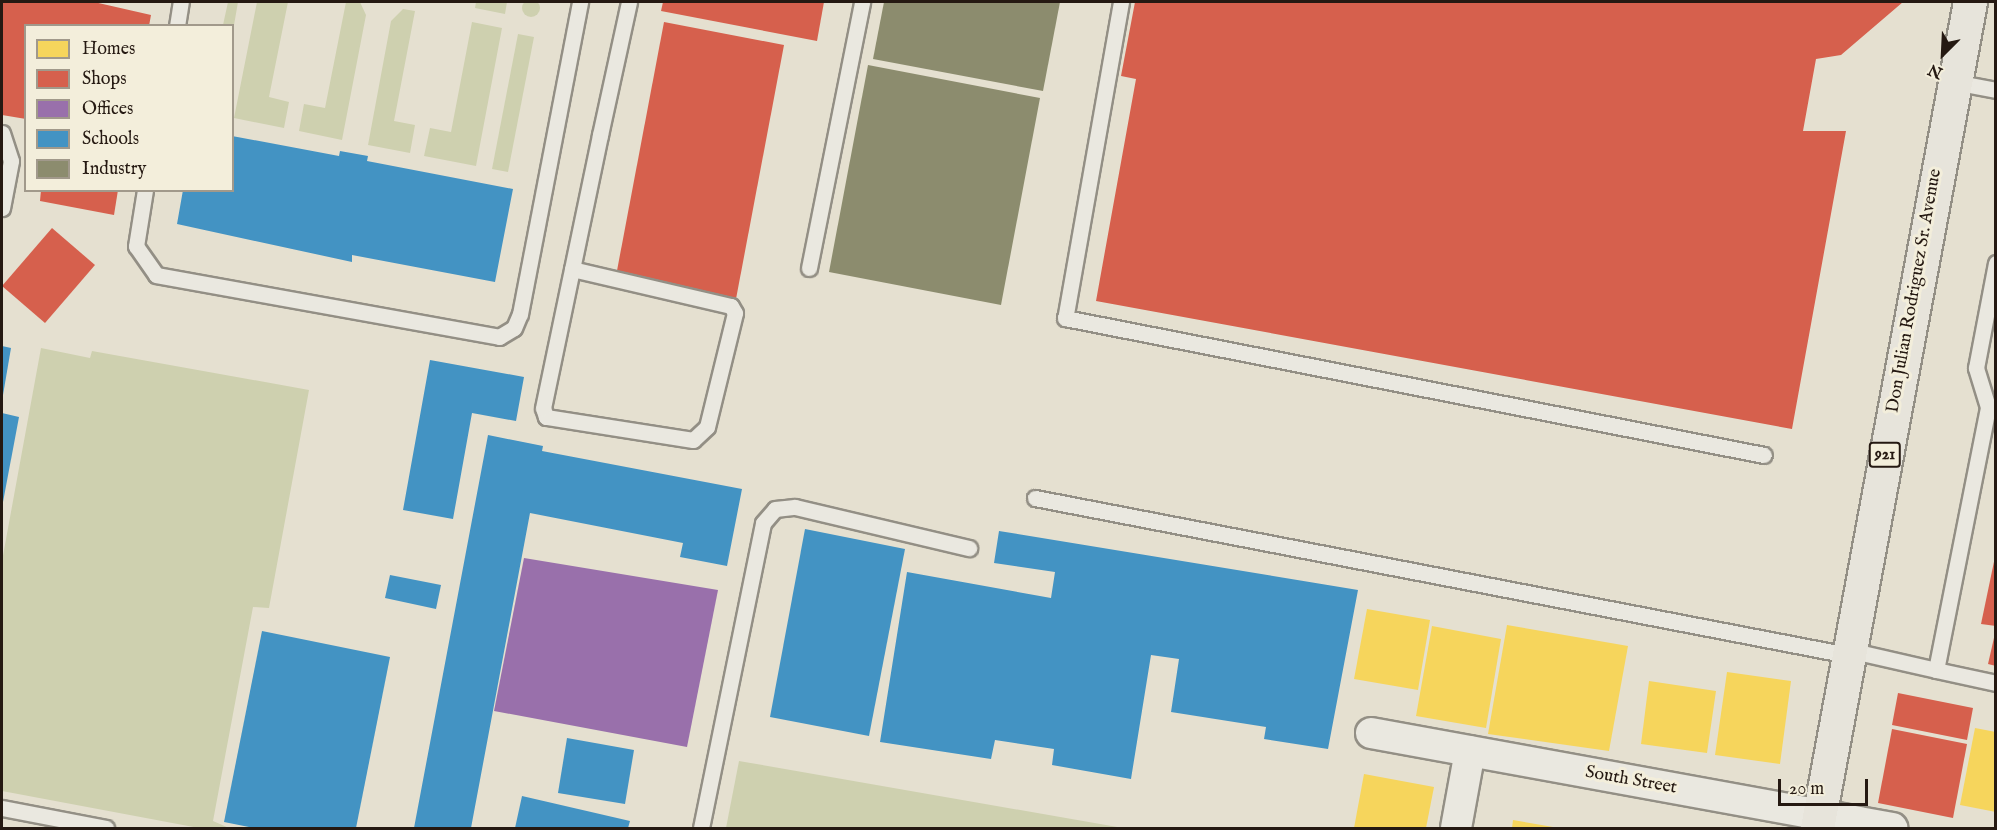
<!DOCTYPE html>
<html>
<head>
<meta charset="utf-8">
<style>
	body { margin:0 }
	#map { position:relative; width:1997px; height:830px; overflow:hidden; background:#e5e0d0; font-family:"IM FELL English",serif }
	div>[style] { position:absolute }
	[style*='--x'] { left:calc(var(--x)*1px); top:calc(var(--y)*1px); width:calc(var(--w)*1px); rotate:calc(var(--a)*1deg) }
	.green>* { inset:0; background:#ced0af }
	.round { border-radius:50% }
	.homes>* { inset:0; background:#f6d55c }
	.shops>* { inset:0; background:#d6604d }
	.offices>* { inset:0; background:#9970ab }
	.schools>* { inset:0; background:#4393c3 }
	.industry>* { inset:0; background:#8c8c6e }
	.roads { filter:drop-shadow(2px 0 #938f85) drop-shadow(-2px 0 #938f85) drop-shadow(0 2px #938f85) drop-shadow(0 -2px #938f85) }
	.service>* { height:15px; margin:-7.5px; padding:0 7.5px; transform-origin:7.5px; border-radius:7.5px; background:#eae8e0 }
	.minor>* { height:30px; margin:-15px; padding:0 15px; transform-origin:15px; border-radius:15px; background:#eae8e0 }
	.primary>* { height:33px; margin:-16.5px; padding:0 16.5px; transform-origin:16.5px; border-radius:16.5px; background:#e7e4db }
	span { translate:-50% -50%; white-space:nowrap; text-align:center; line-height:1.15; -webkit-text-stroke:6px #f3eedb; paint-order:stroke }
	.shield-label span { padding:2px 4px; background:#f3eedb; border:2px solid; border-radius:4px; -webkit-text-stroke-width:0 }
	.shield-label { font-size:16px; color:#251912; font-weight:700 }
	.street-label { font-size:18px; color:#251912 }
	.frame { position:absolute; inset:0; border:3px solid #251912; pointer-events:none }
	.legend { position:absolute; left:24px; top:24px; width:210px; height:168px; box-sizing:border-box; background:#f3eedb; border:2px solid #a1998b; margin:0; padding:8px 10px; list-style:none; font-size:18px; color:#251912 }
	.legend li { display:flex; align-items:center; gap:12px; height:30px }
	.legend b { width:30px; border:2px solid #a1998b }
	.north { position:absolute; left:1913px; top:24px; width:60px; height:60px; -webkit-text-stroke:4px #f3eedb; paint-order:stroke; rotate:204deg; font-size:16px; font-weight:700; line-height:24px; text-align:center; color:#251912 }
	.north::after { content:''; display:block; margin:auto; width:21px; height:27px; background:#251912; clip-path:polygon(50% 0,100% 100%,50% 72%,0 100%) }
	.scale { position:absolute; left:1778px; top:779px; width:90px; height:27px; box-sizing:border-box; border:3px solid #251912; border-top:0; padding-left:8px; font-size:18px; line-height:21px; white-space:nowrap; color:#251912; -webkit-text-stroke:4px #f3eedb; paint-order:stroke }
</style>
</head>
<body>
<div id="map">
	<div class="green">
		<div class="round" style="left:522px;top:-1px;width:18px;height:18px"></div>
		<div style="clip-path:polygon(228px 2px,238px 2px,233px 31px,232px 26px,223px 25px)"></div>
		<div style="clip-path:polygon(257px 2px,288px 2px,269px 97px,289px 102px,284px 128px,234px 118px)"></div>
		<div style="clip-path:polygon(346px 2px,360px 2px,366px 15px,342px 140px,299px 131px,304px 104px,325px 108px)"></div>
		<div style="clip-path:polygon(476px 2px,507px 2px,505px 14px,475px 8px)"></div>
		<div style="clip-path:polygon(403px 9px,415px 11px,394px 121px,415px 125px,410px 153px,368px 145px,391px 21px)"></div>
		<div style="clip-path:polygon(472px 22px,502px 28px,476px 166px,424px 156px,430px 128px,451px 132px)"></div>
		<div style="clip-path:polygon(518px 34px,534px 37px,508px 172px,492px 169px)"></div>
		<div style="clip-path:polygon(41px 348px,90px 358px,92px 351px,309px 390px,269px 608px,253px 607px,213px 821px,229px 828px,199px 828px,2px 791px,2px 561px)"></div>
		<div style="clip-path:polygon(739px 761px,1123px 828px,726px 828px)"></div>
	</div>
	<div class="homes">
		<div style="clip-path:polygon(1367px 609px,1430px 620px,1418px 690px,1354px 679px)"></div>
		<div style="clip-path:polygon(1507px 625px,1628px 646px,1609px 751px,1488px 734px)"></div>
		<div style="clip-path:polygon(1432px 626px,1501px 639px,1486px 728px,1416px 716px)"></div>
		<div style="clip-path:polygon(1727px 672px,1791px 681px,1780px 764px,1715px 755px)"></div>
		<div style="clip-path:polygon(1649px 681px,1716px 691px,1707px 753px,1641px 744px)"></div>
		<div style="clip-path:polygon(1975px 728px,1996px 732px,1996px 812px,1960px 805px)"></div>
		<div style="clip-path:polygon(1364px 774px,1434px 787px,1426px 828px,1354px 828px)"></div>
		<div style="clip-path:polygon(1513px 820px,1553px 827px,1553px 828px,1512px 828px)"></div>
	</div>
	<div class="shops">
		<div style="clip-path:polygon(2px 2px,94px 2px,151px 15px,149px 26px,26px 26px,26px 119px,2px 115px)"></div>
		<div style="clip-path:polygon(663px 2px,824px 2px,817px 41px,661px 11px)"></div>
		<div style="clip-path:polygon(1135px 2px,1903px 2px,1841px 55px,1816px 59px,1803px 131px,1846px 131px,1792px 429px,1096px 301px,1136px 79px,1121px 76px)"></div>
		<div style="clip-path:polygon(664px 22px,784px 45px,736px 299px,616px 276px)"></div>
		<div style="clip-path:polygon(41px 190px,118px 190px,114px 215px,40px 201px)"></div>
		<div style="clip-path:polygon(52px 228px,95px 265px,45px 323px,2px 286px)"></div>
		<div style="clip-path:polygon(1996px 552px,1996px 626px,1981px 624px)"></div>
		<div style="clip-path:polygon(1996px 629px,1996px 666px,1988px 664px)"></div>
		<div style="clip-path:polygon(1898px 693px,1973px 708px,1967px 740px,1892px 725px)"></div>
		<div style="clip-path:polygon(1892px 729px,1967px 744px,1953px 818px,1878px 803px)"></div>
	</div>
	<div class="offices">
		<div style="clip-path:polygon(524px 558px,718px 590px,687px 747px,494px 711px)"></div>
	</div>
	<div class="schools">
		<div style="clip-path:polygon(232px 136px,339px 156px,340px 151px,368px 156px,367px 161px,513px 189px,495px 282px,352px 255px,352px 262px,177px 224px,183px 190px,232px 190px)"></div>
		<div style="clip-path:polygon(2px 346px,11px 348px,3px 395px,2px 395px)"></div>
		<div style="clip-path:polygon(430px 360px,524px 377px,516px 421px,472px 413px,453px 519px,403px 510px)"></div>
		<div style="clip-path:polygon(2px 413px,19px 417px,3px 502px,2px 502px)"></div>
		<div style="clip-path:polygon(488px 435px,543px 446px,542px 451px,742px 489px,727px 566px,680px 557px,683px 543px,530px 513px,471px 828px,414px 828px)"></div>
		<div style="clip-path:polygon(805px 529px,905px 549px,869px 736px,770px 717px)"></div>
		<div style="clip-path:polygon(999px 531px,1358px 590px,1328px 749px,1264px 739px,1266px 727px,1171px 712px,1179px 659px,1151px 655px,1131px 779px,1052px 765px,1054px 749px,995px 740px,991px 759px,880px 742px,907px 572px,1051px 598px,1055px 572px,994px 563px)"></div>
		<div style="clip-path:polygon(390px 575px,441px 585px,436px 609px,385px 598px)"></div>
		<div style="clip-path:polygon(262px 631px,390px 657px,356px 828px,254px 828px,224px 822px)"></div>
		<div style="clip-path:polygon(567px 738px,634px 750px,625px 804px,558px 793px)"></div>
		<div style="clip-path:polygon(522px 796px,630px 821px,628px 828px,515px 828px)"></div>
	</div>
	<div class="industry">
		<div style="clip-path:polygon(884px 2px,1060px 2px,1043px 91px,873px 59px)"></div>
		<div style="clip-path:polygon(868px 65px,1040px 98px,1001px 305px,829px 272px)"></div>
	</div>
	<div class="roads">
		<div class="service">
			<div style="--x:1121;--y:2;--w:321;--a:100"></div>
			<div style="--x:1065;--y:318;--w:712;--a:11.09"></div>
			<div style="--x:177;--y:26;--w:24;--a:-81"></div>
			<div style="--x:1954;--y:82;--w:43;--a:10.8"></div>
			<div style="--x:2;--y:133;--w:29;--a:72"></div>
			<div style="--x:11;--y:161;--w:48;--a:100.8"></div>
			<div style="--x:145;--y:190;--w:57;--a:99.1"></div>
			<div style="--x:136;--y:246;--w:35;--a:55"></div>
			<div style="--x:156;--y:275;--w:349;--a:10.2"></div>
			<div style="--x:499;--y:337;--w:17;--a:-31"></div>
			<div style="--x:514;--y:328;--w:15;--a:-67"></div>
			<div style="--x:520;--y:314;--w:318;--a:-79.1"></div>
			<div style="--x:809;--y:268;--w:271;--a:-78.7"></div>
			<div style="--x:572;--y:269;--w:163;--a:13.1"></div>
			<div style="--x:731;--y:306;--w:8;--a:60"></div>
			<div style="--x:735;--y:313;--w:117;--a:103.8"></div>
			<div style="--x:707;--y:427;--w:19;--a:137"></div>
			<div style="--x:693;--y:440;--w:149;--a:-171.1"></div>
			<div style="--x:546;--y:417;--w:9;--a:-108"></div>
			<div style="--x:543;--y:408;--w:279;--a:-78.2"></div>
			<div style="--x:600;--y:135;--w:136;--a:-77.7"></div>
			<div style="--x:1035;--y:498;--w:828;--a:10.93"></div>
			<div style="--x:1849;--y:650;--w:89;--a:12.9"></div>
			<div style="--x:1936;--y:670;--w:268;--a:-78.8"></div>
			<div style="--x:1988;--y:407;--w:41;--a:-107.1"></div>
			<div style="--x:1976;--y:368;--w:107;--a:-79.2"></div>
			<div style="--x:1936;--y:670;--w:61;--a:12.2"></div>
			<div style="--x:2;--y:808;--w:106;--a:10.9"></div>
			<div style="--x:701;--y:828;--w:311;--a:-78.5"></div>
			<div style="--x:763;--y:523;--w:18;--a:-49"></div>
			<div style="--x:775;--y:509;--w:20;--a:-6"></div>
			<div style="--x:795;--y:507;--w:179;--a:13.3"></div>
		</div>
		<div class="minor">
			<div style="--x:1371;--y:733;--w:530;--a:10.33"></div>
			<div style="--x:1456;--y:828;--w:78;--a:-79.7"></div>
		</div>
		<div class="primary">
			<div style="--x:1817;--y:828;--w:840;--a:-79.51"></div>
		</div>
	</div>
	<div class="shield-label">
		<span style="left:1885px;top:455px">921</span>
	</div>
	<div class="street-label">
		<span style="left:1915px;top:291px;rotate:-80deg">Don Julian Rodriguez Sr. Avenue</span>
		<span style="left:1631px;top:781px;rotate:10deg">South Street</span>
	</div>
	<div class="frame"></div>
	<ul class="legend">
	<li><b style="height:16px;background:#f6d55c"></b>Homes</li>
	<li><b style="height:16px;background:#d6604d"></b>Shops</li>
	<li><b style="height:16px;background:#9970ab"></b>Offices</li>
	<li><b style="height:16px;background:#4393c3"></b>Schools</li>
	<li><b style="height:16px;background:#8c8c6e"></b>Industry</li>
	</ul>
	<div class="north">N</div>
	<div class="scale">20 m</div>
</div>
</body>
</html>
